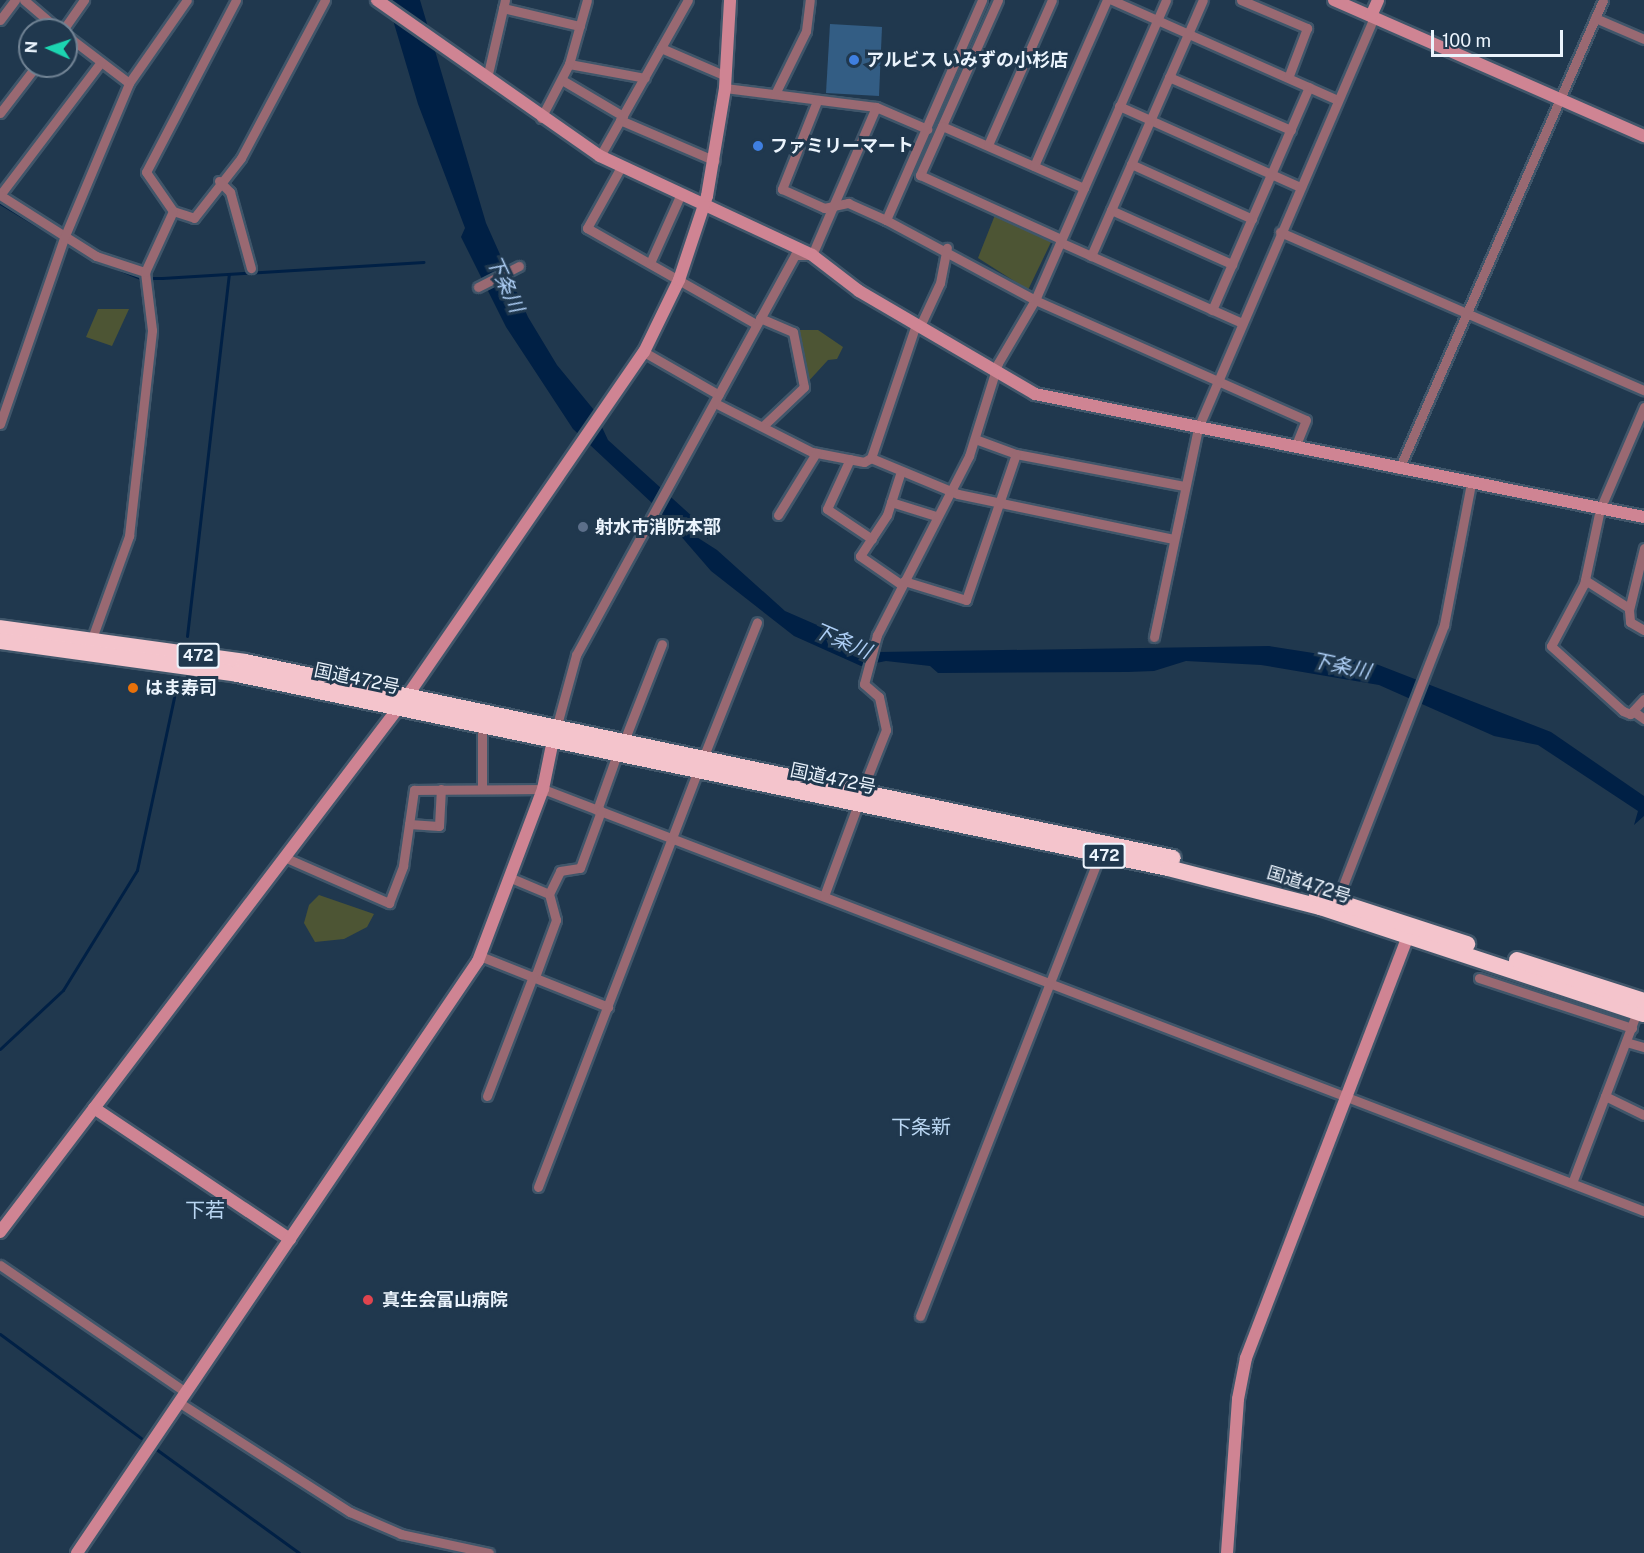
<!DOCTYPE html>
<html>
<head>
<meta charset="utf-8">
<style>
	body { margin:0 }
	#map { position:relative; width:1644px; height:1553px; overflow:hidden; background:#20384e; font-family:"Public Sans","Noto Sans JP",sans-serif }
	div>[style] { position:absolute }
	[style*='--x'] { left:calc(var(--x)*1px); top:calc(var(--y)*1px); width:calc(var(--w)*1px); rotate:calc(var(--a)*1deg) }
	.green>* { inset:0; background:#4d5534 }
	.water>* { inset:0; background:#002045 }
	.stream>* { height:3px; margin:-1.5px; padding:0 1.5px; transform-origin:1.5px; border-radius:1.5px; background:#002045 }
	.building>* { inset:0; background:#335d84 }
	.roads { filter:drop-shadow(2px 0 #40566a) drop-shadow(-2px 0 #40566a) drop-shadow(0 2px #40566a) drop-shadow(0 -2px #40566a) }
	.street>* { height:9px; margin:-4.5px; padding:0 4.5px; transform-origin:4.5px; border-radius:4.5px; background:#996972 }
	.secondary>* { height:12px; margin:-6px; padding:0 6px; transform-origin:6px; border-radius:6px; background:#cf8493 }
	.highway>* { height:16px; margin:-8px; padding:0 8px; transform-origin:8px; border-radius:8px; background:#f4c4cc }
	.dots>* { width:16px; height:16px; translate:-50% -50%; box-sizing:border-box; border:3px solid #20384e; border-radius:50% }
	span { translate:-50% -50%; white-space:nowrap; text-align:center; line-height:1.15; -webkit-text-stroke:6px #20384e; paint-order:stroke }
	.shield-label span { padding:2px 4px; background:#20384e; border:2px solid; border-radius:4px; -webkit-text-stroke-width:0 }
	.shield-label { font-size:16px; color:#ebf4fd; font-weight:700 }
	.poi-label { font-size:18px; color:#ebf4fd; font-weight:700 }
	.left { translate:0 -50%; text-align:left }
	.street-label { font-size:18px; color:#ebf4fd }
	.water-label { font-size:20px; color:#aecff6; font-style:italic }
	.neighbourhood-label { font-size:20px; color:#b9d6f2 }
	.north { position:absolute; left:18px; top:18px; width:60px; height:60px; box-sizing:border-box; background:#20384e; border:2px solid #718394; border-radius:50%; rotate:273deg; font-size:16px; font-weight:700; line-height:24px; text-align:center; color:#ebf4fd }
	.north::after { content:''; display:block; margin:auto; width:21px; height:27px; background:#1cd5b1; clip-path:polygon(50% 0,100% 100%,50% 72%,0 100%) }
	.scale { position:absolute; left:1431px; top:30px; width:132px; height:27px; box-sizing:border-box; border:3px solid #ebf4fd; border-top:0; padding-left:8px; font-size:18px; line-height:21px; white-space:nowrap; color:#ebf4fd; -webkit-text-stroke:4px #20384e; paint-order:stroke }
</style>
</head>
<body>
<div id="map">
	<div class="green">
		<div style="clip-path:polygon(995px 215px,1053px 238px,1028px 290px,978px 258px)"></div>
		<div style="clip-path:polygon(98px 309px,129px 309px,112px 346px,86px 337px)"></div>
		<div style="clip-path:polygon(795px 330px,818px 330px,843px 347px,837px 359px,828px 360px,806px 384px)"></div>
		<div style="clip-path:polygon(319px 895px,374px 914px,367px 927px,344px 939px,315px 942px,304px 923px,309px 905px)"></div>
	</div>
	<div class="water">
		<div style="clip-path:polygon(387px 0,420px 0,486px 223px,528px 317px,557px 365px,594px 410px,608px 440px,705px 528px,708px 539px,683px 517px,692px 534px,717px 550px,785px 611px,879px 652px,1269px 646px,1371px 662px,1551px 732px,1644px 796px,1644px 816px,1634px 825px,1638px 811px,1538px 745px,1494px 736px,1379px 685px,1261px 665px,1186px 661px,1154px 671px,1128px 672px,938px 673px,930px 666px,886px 661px,861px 666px,794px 636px,711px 571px,653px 504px,573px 429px,506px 327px,461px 237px,465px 228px,418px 104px)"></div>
	</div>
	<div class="stream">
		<div style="--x:0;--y:203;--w:103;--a:31.1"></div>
		<div style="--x:97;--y:260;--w:47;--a:22.7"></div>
		<div style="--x:140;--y:278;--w:22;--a:0"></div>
		<div style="--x:162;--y:278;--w:262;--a:-3.5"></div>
		<div style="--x:187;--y:636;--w:364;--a:-83.4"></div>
		<div style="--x:0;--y:1049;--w:86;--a:-43.1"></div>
		<div style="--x:63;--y:990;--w:141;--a:-58.3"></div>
		<div style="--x:137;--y:870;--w:196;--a:-77.9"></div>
		<div style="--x:0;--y:1334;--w:175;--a:36.4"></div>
		<div style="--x:156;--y:1449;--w:177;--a:36"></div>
	</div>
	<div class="building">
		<div style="clip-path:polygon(830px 24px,882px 27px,879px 96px,826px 93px)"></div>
	</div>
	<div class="roads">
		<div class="street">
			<div style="--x:24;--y:0;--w:46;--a:40.6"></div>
			<div style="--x:236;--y:0;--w:194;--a:117.6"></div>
			<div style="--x:146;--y:172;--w:47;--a:55.3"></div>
			<div style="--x:173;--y:211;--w:22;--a:18"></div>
			<div style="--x:194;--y:218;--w:76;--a:-51.9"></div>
			<div style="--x:241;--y:158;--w:179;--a:-62"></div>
			<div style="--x:998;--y:0;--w:192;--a:114"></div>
			<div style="--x:920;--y:175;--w:155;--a:24.4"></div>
			<div style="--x:1112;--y:0;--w:247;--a:23.9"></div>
			<div style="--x:1241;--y:0;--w:72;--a:23"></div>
			<div style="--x:1307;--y:28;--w:53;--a:110.8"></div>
			<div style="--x:503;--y:8;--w:79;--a:13.2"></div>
			<div style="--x:1595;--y:18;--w:53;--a:23.2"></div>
			<div style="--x:0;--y:20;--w:25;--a:-53"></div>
			<div style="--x:63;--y:30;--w:37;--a:-55"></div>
			<div style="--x:66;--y:35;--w:79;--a:37.3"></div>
			<div style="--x:661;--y:48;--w:71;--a:23.3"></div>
			<div style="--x:569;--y:64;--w:77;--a:10.4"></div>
			<div style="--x:1169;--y:77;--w:133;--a:23.5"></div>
			<div style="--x:487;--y:78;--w:80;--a:-77"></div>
			<div style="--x:562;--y:80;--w:71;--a:30.5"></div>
			<div style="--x:725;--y:88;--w:152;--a:7.2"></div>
			<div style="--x:876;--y:107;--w:56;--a:23.3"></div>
			<div style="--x:775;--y:94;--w:70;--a:-63.8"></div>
			<div style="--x:806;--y:31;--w:31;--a:-83"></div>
			<div style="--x:817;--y:101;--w:95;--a:111.7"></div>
			<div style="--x:782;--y:189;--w:46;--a:24.3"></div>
			<div style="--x:824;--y:208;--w:25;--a:-12"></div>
			<div style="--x:848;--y:203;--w:42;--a:24.1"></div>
			<div style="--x:886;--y:220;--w:169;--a:28.2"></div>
			<div style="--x:1035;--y:300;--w:296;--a:23.9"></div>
			<div style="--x:1306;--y:420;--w:29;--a:112"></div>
			<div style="--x:1119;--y:106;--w:198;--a:24.1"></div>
			<div style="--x:0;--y:113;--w:59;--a:-52.5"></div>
			<div style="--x:541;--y:118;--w:61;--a:-62.6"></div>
			<div style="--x:569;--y:64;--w:66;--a:-74.3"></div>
			<div style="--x:620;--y:120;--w:103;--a:23.3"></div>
			<div style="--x:942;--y:126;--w:155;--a:23.6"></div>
			<div style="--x:988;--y:145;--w:158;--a:-66.2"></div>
			<div style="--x:600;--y:156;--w:179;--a:-60.6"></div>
			<div style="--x:1131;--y:164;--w:133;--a:24.4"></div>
			<div style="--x:1034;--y:166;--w:181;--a:-66.3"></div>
			<div style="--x:621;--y:167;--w:70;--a:119.1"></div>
			<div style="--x:587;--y:228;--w:194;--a:29.6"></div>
			<div style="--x:219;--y:181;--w:16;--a:45"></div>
			<div style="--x:230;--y:192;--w:79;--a:74.6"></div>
			<div style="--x:0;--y:195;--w:167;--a:-52.8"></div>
			<div style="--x:0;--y:195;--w:114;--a:32.4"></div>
			<div style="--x:96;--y:256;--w:52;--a:18.1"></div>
			<div style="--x:1111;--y:210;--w:133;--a:24.1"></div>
			<div style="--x:886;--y:220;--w:240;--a:-66.4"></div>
			<div style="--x:1280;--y:232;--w:397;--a:23.5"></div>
			<div style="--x:1060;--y:242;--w:199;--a:24"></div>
			<div style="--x:1091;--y:256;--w:279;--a:-66.4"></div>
			<div style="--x:650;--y:263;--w:73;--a:-65.9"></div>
			<div style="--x:478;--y:287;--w:46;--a:-27.1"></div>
			<div style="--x:1212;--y:310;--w:243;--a:-66.5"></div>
			<div style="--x:760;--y:318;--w:36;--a:23"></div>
			<div style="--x:793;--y:332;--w:56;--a:78.7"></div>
			<div style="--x:804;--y:387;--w:57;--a:136.4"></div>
			<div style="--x:920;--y:326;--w:47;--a:-65.1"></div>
			<div style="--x:940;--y:283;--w:36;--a:-79"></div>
			<div style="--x:644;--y:352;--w:86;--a:29.8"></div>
			<div style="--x:715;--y:403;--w:109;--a:26.8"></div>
			<div style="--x:812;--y:452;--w:53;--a:10.9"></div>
			<div style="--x:864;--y:462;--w:8;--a:-30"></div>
			<div style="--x:871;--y:458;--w:141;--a:-71.4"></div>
			<div style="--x:1644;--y:407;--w:111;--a:113.3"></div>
			<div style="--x:1600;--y:509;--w:77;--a:102"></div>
			<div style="--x:1584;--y:584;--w:70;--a:118"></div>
			<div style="--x:1551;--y:646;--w:97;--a:42.1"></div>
			<div style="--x:1623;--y:711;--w:8;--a:23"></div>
			<div style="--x:1630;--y:714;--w:21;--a:-47"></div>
			<div style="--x:0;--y:424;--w:197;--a:-71"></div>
			<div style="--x:64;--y:238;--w:168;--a:-67.2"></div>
			<div style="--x:129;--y:83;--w:101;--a:-55.1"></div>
			<div style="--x:975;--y:439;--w:44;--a:20.1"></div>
			<div style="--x:1016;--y:454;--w:171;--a:10.8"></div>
			<div style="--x:871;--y:458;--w:94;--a:22.5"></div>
			<div style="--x:958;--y:494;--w:220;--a:11.8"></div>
			<div style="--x:850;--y:459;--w:55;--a:114.7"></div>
			<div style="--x:827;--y:509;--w:54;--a:33.7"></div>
			<div style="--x:1399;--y:469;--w:511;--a:-66.49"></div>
			<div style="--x:901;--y:471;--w:46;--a:107.7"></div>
			<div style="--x:887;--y:515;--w:49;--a:123.4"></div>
			<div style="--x:860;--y:556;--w:51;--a:34.6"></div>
			<div style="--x:891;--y:502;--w:47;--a:17.3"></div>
			<div style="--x:778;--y:515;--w:73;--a:-58.5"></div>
			<div style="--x:1644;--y:548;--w:64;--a:103.6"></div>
			<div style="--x:1629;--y:610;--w:12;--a:85"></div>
			<div style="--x:1630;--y:622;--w:16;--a:30"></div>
			<div style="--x:1585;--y:580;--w:52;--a:32.5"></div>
			<div style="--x:904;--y:581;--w:65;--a:17"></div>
			<div style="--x:966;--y:600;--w:154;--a:-71.1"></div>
			<div style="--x:1154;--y:637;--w:214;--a:-78.1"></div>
			<div style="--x:1198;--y:428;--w:447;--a:-66.8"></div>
			<div style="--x:91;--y:641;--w:112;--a:-70.1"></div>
			<div style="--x:129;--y:536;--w:207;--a:-83.6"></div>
			<div style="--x:152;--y:330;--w:58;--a:-96.9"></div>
			<div style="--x:145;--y:272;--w:67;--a:-65.3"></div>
			<div style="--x:1633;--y:711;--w:14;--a:36"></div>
			<div style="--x:482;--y:725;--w:62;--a:90"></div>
			<div style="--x:555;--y:732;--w:80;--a:-74.7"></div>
			<div style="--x:576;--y:655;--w:456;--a:-61.3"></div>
			<div style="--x:795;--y:255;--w:17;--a:0"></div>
			<div style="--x:812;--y:255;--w:161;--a:-66.6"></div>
			<div style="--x:624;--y:741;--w:104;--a:-68.6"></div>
			<div style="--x:703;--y:758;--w:146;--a:-68.3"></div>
			<div style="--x:861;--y:793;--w:68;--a:-68.4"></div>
			<div style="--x:886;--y:730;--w:34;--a:-102"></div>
			<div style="--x:879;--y:697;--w:20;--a:-139"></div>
			<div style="--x:864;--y:684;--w:51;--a:-75.1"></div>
			<div style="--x:877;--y:635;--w:201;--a:-62.8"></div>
			<div style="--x:969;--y:456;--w:97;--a:-72.7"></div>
			<div style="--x:998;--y:363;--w:73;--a:-59.6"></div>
			<div style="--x:1035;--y:300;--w:327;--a:-66.4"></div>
			<div style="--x:597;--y:810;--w:59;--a:-70.3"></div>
			<div style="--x:409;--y:824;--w:30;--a:4"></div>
			<div style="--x:439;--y:826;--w:37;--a:-87"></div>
			<div style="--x:284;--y:857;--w:115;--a:23.7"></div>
			<div style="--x:389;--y:903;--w:40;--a:-69"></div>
			<div style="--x:403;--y:866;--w:77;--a:-81.8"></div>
			<div style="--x:414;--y:790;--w:129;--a:-0.4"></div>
			<div style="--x:543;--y:789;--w:1179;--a:20.97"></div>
			<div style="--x:511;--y:878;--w:41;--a:22.8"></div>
			<div style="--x:824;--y:896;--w:98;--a:-69.7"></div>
			<div style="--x:1337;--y:901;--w:296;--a:-68.8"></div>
			<div style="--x:1444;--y:625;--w:145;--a:-79.2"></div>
			<div style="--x:480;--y:956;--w:138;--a:21.7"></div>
			<div style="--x:535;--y:977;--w:61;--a:-69.8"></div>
			<div style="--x:556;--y:920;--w:27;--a:-105"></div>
			<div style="--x:549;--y:894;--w:25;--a:-64"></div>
			<div style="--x:560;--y:871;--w:20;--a:-9"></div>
			<div style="--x:580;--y:868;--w:61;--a:-69.8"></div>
			<div style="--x:1479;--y:978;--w:161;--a:18.1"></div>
			<div style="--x:1626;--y:1042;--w:19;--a:16"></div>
			<div style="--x:487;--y:1096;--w:129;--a:-69"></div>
			<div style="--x:1605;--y:1096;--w:43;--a:26"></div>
			<div style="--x:1572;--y:1183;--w:183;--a:-69.2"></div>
			<div style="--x:538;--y:1187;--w:446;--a:-69"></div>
			<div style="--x:0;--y:1265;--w:223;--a:34.4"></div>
			<div style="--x:920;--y:1316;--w:495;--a:-68.7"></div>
			<div style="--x:180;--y:1403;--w:202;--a:32.7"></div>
			<div style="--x:350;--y:1512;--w:56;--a:23.3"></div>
			<div style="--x:401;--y:1534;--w:90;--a:12.2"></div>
		</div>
		<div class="secondary">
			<div style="--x:377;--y:0;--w:272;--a:35"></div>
			<div style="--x:600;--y:156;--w:234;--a:25"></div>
			<div style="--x:812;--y:255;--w:59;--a:37.5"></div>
			<div style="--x:859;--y:291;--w:204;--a:30.3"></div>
			<div style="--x:1035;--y:394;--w:621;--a:11.42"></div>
			<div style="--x:1334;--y:0;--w:339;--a:23.7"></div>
			<div style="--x:1371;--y:16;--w:17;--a:-66"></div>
			<div style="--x:94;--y:1108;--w:236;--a:33.8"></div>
			<div style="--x:0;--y:1232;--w:674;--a:-52.77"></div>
			<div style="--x:408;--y:695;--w:416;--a:-55.5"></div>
			<div style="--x:644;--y:352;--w:80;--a:-64.1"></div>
			<div style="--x:679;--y:280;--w:89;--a:-71.6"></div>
			<div style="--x:707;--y:196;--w:109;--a:-80.5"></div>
			<div style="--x:725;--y:88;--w:88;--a:-86.7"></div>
			<div style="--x:77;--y:1553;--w:715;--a:-55.89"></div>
			<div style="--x:478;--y:961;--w:184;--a:-69.3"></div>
			<div style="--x:543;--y:789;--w:50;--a:-78.5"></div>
			<div style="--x:1227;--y:1553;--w:154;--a:-85.9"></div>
			<div style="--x:1238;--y:1399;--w:42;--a:-79"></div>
			<div style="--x:1246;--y:1358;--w:451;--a:-69"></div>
		</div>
		<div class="highway">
			<div style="--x:0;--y:628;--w:247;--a:7.9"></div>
			<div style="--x:245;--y:662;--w:948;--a:11.93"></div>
			<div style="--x:0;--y:641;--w:239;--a:7.9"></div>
			<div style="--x:237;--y:674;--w:951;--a:11.77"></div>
			<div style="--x:1168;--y:868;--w:157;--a:14.4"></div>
			<div style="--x:1320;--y:907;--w:341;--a:18.3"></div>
			<div style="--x:1317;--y:895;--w:158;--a:18.1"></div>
			<div style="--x:1517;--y:960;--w:133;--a:17.9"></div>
		</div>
	</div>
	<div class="dots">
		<div style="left:854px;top:60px;background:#3f7fe0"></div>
		<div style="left:758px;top:146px;background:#3f7fe0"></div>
		<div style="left:583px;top:527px;background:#5c6f8a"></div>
		<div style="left:133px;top:688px;background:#e8710a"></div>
		<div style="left:368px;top:1300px;background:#e0444e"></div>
	</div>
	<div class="shield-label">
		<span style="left:198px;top:656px">472</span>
		<span style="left:1104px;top:856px">472</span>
	</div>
	<div class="poi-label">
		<span class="left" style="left:866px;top:60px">アルビス いみずの小杉店</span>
		<span class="left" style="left:770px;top:146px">ファミリーマート</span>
		<span class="left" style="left:595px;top:527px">射水市消防本部</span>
		<span class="left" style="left:145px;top:688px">はま寿司</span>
		<span class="left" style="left:382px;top:1300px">真生会富山病院</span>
	</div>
	<div class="street-label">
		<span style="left:357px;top:679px;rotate:12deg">国道472号</span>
		<span style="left:833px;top:779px;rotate:12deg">国道472号</span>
		<span style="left:1309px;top:885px;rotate:17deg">国道472号</span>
	</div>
	<div class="water-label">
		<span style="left:505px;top:284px;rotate:65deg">下条川</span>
		<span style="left:842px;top:641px;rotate:23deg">下条川</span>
		<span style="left:1341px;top:666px;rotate:12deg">下条川</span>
	</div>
	<div class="neighbourhood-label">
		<span style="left:921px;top:1127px">下条新</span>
		<span style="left:205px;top:1210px">下若</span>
	</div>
	<div class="north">N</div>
	<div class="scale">100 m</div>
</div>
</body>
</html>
